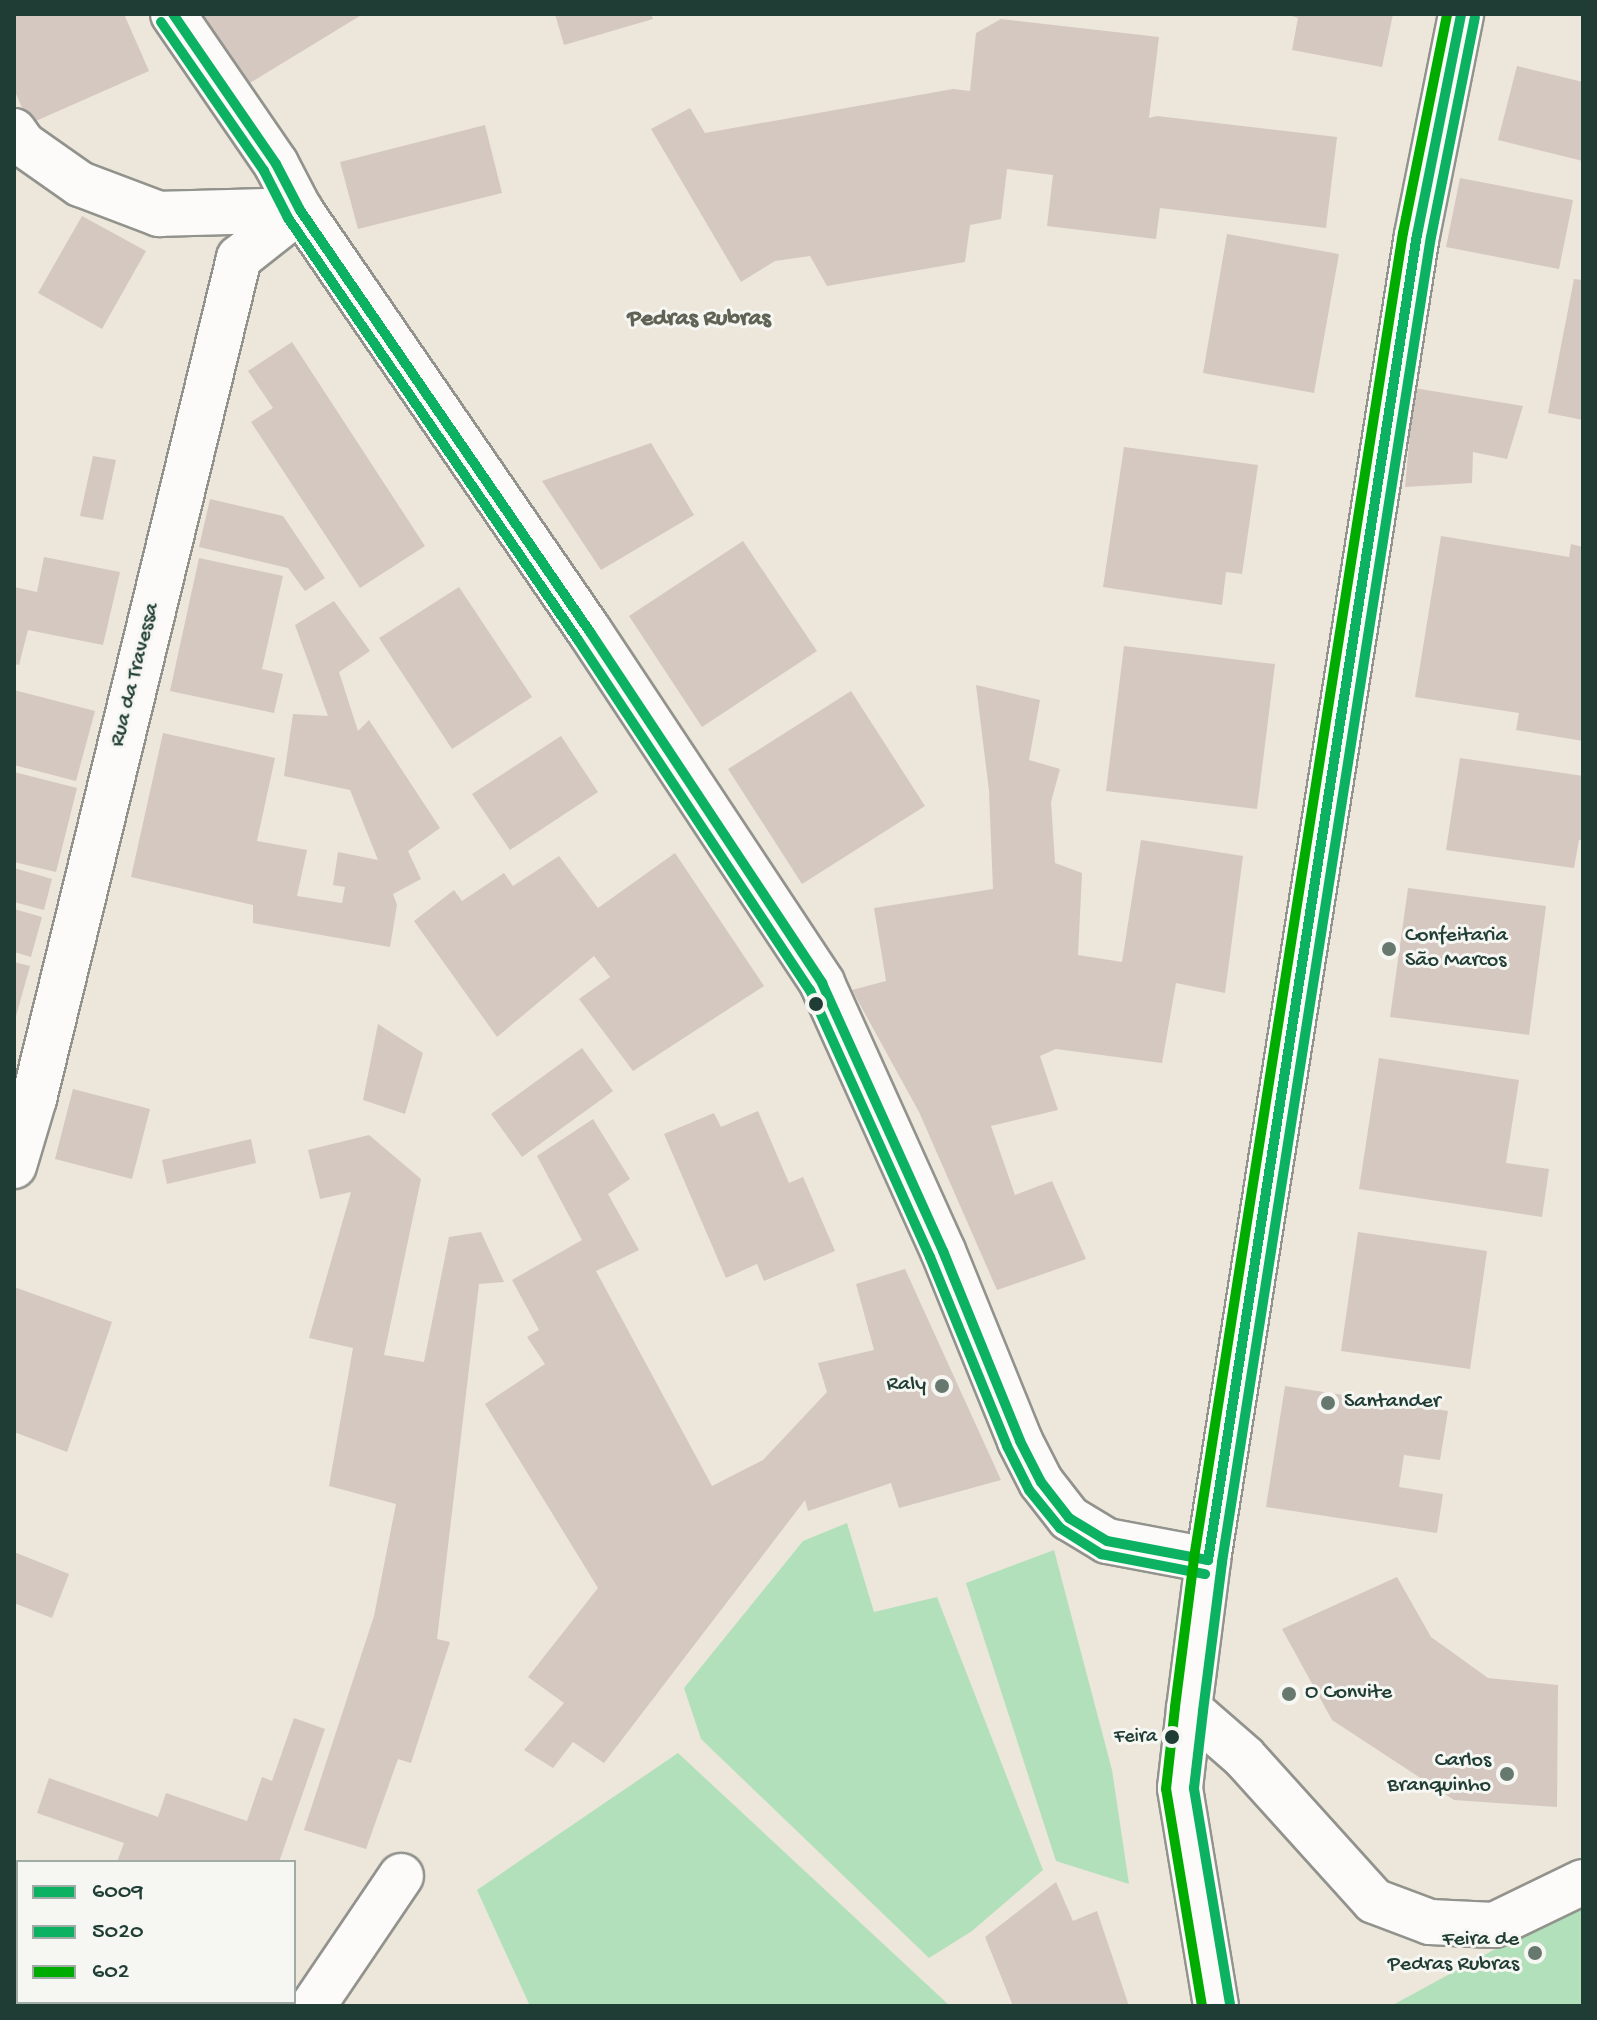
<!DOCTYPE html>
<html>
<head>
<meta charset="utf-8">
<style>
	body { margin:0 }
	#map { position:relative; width:1597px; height:2020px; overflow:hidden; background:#ede6db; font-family:"Gochi Hand",sans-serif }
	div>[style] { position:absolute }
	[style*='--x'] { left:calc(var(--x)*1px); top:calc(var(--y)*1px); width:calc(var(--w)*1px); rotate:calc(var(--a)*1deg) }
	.green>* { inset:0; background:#b2e0bb }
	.building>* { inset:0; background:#d5c8c0 }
	.roads { filter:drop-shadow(2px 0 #91938c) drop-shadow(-2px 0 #91938c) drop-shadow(0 2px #91938c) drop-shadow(0 -2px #91938c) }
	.minor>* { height:44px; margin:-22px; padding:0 22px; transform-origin:22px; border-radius:22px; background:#fcfbfa }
	.major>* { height:44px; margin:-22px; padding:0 22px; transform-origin:22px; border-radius:22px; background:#fcfbfa }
	.bus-1>* { height:10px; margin:-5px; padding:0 5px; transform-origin:5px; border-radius:5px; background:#0cb162 }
	.bus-2>* { height:10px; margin:-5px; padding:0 5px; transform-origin:5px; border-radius:5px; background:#0cb162 }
	.bus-3>* { height:10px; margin:-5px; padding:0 5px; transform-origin:5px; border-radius:5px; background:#00ac00 }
	.dots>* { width:22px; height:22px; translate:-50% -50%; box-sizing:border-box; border:4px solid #f6f6f2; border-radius:50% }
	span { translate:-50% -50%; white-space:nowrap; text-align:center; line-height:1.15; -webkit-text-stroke:6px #f6f6f2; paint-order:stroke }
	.bus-label { font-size:20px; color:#1f3d34 }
	.right { translate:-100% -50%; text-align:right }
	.street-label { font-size:22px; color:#1f3d34 }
	.poi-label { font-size:22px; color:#1f3d34 }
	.left { translate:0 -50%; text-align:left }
	.neighbourhood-label { font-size:24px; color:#5f6255; font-weight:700 }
	.frame { position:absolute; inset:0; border:16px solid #1f3d34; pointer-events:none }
	.legend { position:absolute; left:16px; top:1860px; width:280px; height:144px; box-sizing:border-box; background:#f6f6f2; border:2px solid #a0aca6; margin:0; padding:10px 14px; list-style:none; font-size:24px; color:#1f3d34 }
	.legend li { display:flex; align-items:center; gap:16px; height:40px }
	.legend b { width:40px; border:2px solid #a0aca6 }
</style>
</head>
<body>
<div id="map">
	<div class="green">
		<div style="clip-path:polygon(847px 1523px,874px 1612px,937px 1597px,1043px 1870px,972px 1931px,929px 1958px,701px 1739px,684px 1688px,803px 1541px)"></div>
		<div style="clip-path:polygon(1054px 1550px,1112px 1770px,1129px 1884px,1056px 1861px,966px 1583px)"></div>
		<div style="clip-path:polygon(678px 1753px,950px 2006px,530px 2006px,477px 1890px)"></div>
		<div style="clip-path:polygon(1583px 1901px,1583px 2006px,1391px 2006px)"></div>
	</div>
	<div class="building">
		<div style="clip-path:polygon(14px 14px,124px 14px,149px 71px,29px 124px,14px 89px)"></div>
		<div style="clip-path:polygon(194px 14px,363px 14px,240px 89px)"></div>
		<div style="clip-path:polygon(555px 14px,651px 14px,653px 19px,564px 45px)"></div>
		<div style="clip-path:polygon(1393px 14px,1382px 67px,1292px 50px,1298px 18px,1286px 14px)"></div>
		<div style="clip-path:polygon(1001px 19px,1159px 37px,1149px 118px,1157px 116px,1337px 137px,1326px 228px,1160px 208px,1156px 239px,1047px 226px,1053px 175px,1007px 169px,1001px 219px,970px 225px,965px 262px,827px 286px,810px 256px,775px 261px,741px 282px,651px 129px,690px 108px,705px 133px,953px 89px,970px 91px,976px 33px)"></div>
		<div style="clip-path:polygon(1517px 66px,1583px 82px,1583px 161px,1498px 140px)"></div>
		<div style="clip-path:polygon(485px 125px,502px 193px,358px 229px,340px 162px)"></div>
		<div style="clip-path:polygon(1460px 178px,1573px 200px,1559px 269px,1446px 247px)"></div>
		<div style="clip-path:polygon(82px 216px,146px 251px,102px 329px,38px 293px)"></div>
		<div style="clip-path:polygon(1227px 234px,1339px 254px,1314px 393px,1203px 373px)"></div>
		<div style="clip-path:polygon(1574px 279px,1583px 280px,1583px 420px,1548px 413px)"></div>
		<div style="clip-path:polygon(292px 342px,425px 546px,360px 588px,251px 422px,273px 408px,248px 371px)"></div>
		<div style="clip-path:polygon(1414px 388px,1523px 406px,1507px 459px,1473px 452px,1472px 483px,1405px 487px)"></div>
		<div style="clip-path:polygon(651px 443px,694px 515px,601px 570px,542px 481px)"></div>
		<div style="clip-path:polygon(1124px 447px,1258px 465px,1242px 574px,1226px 572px,1222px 605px,1103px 587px)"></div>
		<div style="clip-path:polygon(93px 456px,116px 460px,103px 520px,80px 516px)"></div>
		<div style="clip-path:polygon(210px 499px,283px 516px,325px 578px,305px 591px,288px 568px,199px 547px)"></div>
		<div style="clip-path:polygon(1441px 536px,1569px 557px,1571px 544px,1583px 547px,1583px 741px,1516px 730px,1519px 713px,1415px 697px)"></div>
		<div style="clip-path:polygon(743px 541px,817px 651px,702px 727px,629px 616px)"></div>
		<div style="clip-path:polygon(44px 557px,120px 572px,103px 645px,28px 630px,19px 665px,14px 664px,14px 587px,37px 592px)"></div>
		<div style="clip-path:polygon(199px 558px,283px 576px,262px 669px,283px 674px,274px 713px,170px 691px)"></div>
		<div style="clip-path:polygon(459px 587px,532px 697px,452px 749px,379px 638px)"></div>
		<div style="clip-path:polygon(334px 601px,370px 651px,339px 672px,358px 731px,369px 720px,440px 828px,408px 851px,421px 879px,393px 894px,397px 905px,390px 947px,253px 923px,253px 905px,131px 877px,163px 733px,275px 758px,257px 841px,307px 850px,297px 896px,342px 903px,345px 887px,333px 885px,338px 852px,378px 860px,350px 790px,284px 776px,293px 714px,328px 716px,295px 625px)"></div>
		<div style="clip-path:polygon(1124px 646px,1275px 664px,1257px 809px,1106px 791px)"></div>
		<div style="clip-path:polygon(976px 685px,1040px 700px,1029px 760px,1060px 769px,1051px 802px,1055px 863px,1082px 873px,1078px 955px,1122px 962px,1141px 840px,1243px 856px,1225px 993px,1176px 983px,1162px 1063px,1056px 1049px,1040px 1056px,1058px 1110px,991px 1126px,1015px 1195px,1052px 1181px,1086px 1259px,997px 1290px,919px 1112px,852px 990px,886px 981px,874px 908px,993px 889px,989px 791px)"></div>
		<div style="clip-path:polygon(14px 690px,95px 711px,76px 781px,14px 765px)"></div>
		<div style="clip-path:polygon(851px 691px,925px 806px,802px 884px,728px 769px)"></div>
		<div style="clip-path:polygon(561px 736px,598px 792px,510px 850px,472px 794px)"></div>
		<div style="clip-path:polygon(1460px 758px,1583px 776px,1583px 840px,1579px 840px,1574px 868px,1446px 850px)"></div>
		<div style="clip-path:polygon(14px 772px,77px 788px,56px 872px,14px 862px)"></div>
		<div style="clip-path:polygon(675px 853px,764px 986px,633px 1071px,579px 999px,610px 977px,594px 956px,497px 1037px,414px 921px,454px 890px,462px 901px,504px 873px,513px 886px,559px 856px,598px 908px)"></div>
		<div style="clip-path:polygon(14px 868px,52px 879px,44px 910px,14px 902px)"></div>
		<div style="clip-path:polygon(1408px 888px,1546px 906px,1529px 1035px,1390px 1017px)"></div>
		<div style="clip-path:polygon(14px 909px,42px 917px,31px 957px,14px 952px)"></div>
		<div style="clip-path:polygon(14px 962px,30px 966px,15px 1020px,14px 1020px)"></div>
		<div style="clip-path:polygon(378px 1024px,423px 1053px,405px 1114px,363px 1100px)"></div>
		<div style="clip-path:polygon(582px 1048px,613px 1091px,522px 1157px,491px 1114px)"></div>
		<div style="clip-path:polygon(1379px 1058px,1519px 1080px,1506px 1163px,1549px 1169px,1542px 1217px,1359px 1189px)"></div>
		<div style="clip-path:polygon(73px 1089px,150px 1109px,132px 1179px,55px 1159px)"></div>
		<div style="clip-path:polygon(758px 1111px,789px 1183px,803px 1177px,835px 1251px,764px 1281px,757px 1264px,726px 1278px,664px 1134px,714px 1113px,721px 1127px)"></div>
		<div style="clip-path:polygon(593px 1119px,630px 1179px,608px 1194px,639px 1250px,596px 1271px,712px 1486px,763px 1460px,827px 1392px,818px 1363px,874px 1350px,856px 1284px,905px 1269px,1001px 1480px,899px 1508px,891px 1483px,808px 1511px,805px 1500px,604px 1763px,573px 1742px,553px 1768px,524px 1750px,564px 1703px,528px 1677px,598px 1588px,485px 1404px,545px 1364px,527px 1337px,539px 1330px,512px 1280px,582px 1240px,537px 1156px)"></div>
		<div style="clip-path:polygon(369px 1135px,421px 1179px,384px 1355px,424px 1362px,449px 1237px,481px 1232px,504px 1282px,479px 1284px,437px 1639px,450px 1642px,411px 1763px,398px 1759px,366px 1849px,304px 1830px,374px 1616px,396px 1504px,329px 1486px,353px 1348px,309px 1338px,351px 1192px,320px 1199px,308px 1150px)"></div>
		<div style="clip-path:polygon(251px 1139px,256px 1163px,167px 1184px,162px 1160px)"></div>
		<div style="clip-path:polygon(1358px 1232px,1487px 1251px,1470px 1369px,1341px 1351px)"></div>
		<div style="clip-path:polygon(14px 1287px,112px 1322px,67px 1452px,14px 1432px)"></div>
		<div style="clip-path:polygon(1285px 1386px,1448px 1411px,1440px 1460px,1404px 1455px,1399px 1487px,1443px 1494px,1437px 1533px,1266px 1507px)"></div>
		<div style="clip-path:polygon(14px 1552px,69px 1574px,52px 1618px,14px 1603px)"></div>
		<div style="clip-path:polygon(1397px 1577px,1431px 1637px,1488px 1678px,1558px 1685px,1557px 1807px,1454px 1800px,1332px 1720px,1282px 1629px)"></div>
		<div style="clip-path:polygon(294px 1718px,325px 1729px,279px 1862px,117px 1862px,124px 1843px,37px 1813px,49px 1778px,158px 1817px,166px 1793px,247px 1821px,262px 1777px,272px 1781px)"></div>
		<div style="clip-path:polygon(1056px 1882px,1073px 1921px,1097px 1911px,1129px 2006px,1013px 2006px,985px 1937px)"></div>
	</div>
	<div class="roads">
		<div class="minor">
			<div style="--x:173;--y:14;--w:182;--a:55.5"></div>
			<div style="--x:276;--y:164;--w:52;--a:62.4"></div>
			<div style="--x:300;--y:210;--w:512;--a:55.5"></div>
			<div style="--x:590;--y:632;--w:421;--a:56.5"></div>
			<div style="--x:822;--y:983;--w:294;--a:65.7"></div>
			<div style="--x:943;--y:1251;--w:205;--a:67.9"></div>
			<div style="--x:1020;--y:1441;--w:46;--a:62.9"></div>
			<div style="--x:1041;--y:1482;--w:46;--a:52.1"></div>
			<div style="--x:1069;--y:1518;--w:44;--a:31.2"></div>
			<div style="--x:1107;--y:1541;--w:103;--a:10.7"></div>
			<div style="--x:14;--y:131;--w:16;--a:55"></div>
			<div style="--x:23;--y:144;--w:70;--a:35.1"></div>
			<div style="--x:80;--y:184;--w:85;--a:20.8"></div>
			<div style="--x:159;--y:214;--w:141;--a:-1.6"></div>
			<div style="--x:14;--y:1166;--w:70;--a:-73.4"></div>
			<div style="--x:34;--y:1099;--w:866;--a:-76.3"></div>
			<div style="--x:239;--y:258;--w:78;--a:-38.2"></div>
			<div style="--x:1189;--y:1709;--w:73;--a:41.1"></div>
			<div style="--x:1244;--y:1757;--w:194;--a:47.9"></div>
			<div style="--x:1374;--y:1901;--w:60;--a:20.6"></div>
			<div style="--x:1430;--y:1922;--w:64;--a:2.7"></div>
			<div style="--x:1494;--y:1925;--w:99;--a:-25.8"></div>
			<div style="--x:313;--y:2006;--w:157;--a:-55.9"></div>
		</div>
		<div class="major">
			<div style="--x:1216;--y:2006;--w:221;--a:-99.4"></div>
			<div style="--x:1180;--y:1788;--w:80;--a:-83.5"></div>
			<div style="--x:1189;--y:1709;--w:150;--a:-82.7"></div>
			<div style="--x:1208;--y:1560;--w:1341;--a:-81.04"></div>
			<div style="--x:1417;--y:235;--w:225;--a:-78.7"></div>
		</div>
	</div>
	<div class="bus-1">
		<div style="--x:173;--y:14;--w:182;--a:55.5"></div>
		<div style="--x:276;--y:164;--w:52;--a:62.4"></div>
		<div style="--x:300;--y:210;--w:512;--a:55.5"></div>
		<div style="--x:590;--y:632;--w:421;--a:56.5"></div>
		<div style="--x:822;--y:983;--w:294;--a:65.7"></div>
		<div style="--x:943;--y:1251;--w:205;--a:67.9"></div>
		<div style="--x:1020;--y:1441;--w:46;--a:62.9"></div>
		<div style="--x:1041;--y:1482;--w:46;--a:52.1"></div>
		<div style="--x:1069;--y:1518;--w:44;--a:31.2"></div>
		<div style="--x:1107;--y:1541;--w:103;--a:10.7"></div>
		<div style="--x:1208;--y:1560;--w:1341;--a:-81.04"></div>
		<div style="--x:1417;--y:235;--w:225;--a:-78.7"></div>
	</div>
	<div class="bus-2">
		<div style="--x:161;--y:22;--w:181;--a:55.3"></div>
		<div style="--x:264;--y:171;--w:53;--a:62.9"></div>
		<div style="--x:288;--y:218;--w:512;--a:55.5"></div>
		<div style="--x:578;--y:640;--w:420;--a:56.5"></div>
		<div style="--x:810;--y:990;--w:293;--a:65.8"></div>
		<div style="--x:930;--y:1257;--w:204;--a:67.8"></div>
		<div style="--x:1007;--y:1446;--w:49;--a:63.4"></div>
		<div style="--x:1029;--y:1490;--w:49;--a:50.8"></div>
		<div style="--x:1060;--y:1528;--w:49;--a:32.4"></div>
		<div style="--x:1101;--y:1554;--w:106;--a:10.9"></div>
		<div style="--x:1230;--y:2004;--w:219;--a:-99.5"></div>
		<div style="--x:1194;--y:1788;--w:78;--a:-83.3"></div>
		<div style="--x:1203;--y:1711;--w:150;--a:-82.7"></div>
		<div style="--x:1222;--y:1562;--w:1341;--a:-81.04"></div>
		<div style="--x:1431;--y:237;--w:224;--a:-78.7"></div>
	</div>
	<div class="bus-3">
		<div style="--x:1202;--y:2006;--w:220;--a:-99.4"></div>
		<div style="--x:1166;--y:1789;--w:82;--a:-83.7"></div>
		<div style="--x:1175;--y:1707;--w:150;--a:-82.7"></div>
		<div style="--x:1194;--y:1558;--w:1341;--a:-81.04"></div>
		<div style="--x:1403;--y:233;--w:223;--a:-78.6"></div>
	</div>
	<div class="dots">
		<div style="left:1389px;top:949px;background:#67786e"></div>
		<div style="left:816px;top:1004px;background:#1f3d34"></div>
		<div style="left:942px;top:1386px;background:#67786e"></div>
		<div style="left:1328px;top:1403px;background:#67786e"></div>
		<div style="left:1289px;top:1694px;background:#67786e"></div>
		<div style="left:1172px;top:1737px;background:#1f3d34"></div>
		<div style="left:1507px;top:1774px;background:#67786e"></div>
		<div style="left:1535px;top:1953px;background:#67786e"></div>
	</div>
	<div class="bus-label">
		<span class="right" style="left:1157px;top:1737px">Feira</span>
	</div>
	<div class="street-label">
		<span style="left:136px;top:675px;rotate:-76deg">Rua da Travessa</span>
	</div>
	<div class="poi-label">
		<span class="left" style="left:1405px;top:949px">Confeitaria<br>São Marcos</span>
		<span class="right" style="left:926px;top:1386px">Raly</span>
		<span class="left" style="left:1344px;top:1403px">Santander</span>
		<span class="left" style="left:1305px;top:1694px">O Convite</span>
		<span class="right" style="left:1491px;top:1774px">Carlos<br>Branquinho</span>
		<span class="right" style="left:1519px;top:1953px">Feira de<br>Pedras Rubras</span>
	</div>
	<div class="neighbourhood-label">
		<span style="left:699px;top:320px">Pedras Rubras</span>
	</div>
	<div class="frame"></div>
	<ul class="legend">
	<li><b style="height:10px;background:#0cb162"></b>6009</li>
	<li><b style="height:10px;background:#0cb162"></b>5020</li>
	<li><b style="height:10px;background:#00ac00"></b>602</li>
	</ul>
</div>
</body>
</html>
